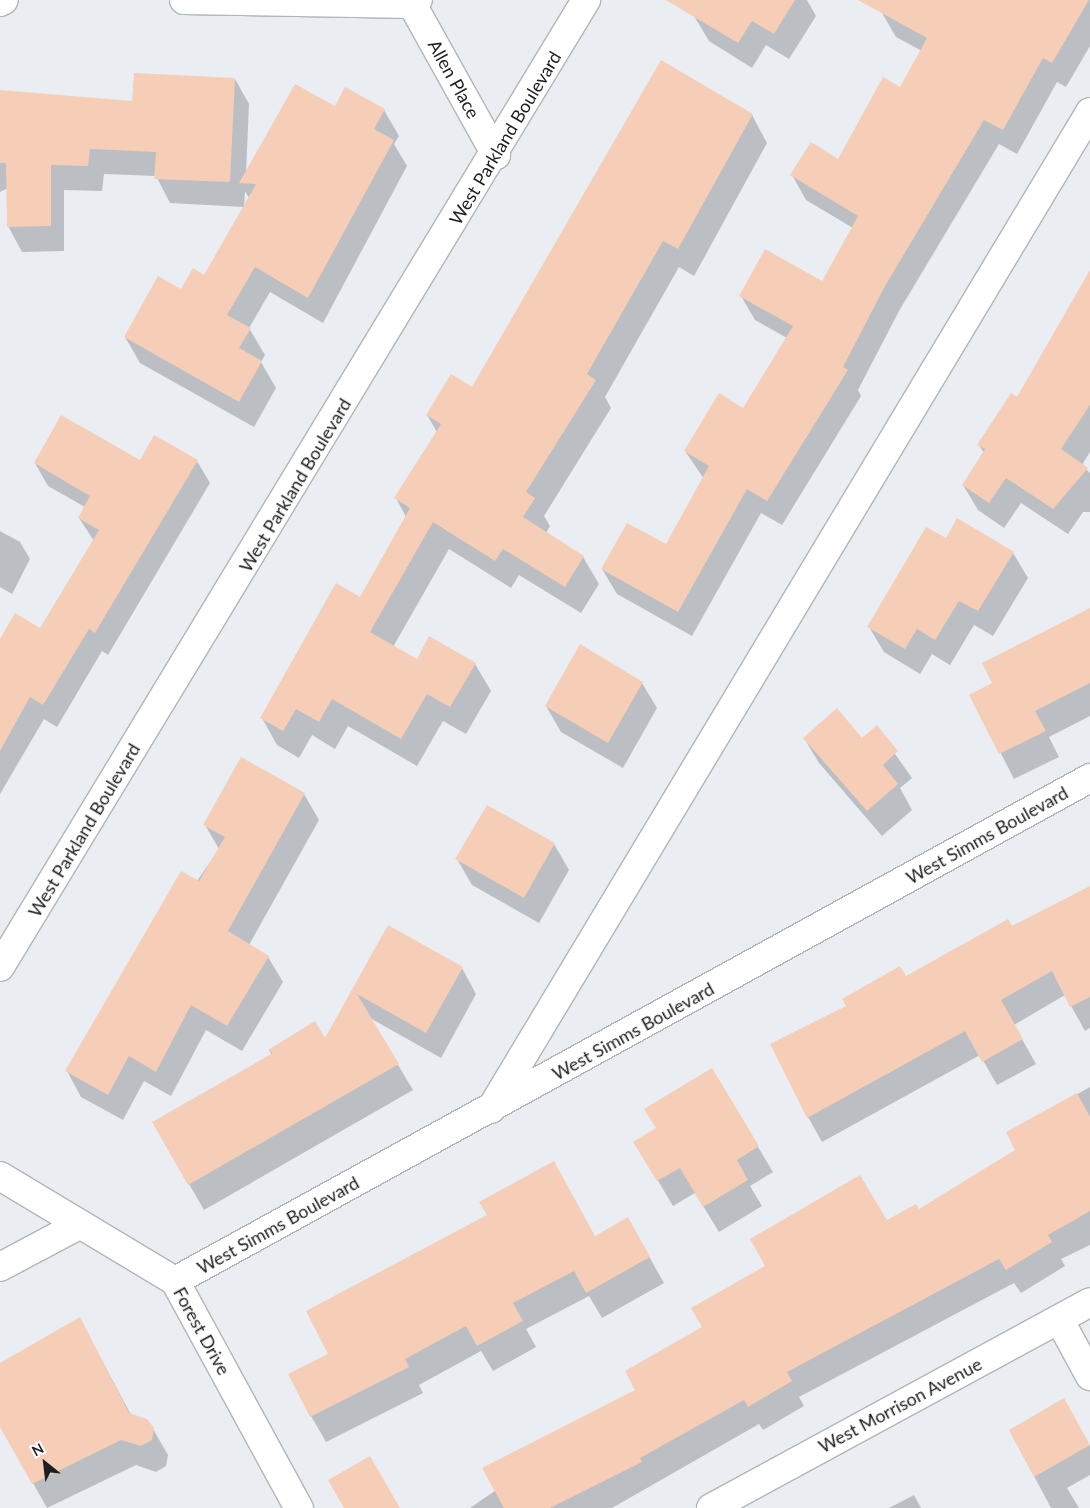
<!DOCTYPE html>
<html>
<head>
<meta charset="utf-8">
<style>
	body { margin:0 }
	#map { position:relative; width:1090px; height:1508px; overflow:hidden; background:#eaeef3; font-family:Lato,sans-serif }
	div>[style] { position:absolute }
	[style*='--x'] { left:calc(var(--x)*1px); top:calc(var(--y)*1px); width:calc(var(--w)*1px); rotate:calc(var(--a)*1deg) }
	.shadow>* { inset:0; background:#0003 }
	.building>* { inset:0; background:#f6cdb6 }
	.roads { filter:drop-shadow(1px 0 #b1b5ba) drop-shadow(-1px 0 #b1b5ba) drop-shadow(0 1px #b1b5ba) drop-shadow(0 -1px #b1b5ba) }
	.minor>* { height:28px; margin:-14px; padding:0 14px; transform-origin:14px; border-radius:14px; background:#fff }
	.tertiary>* { height:28px; margin:-14px; padding:0 14px; transform-origin:14px; border-radius:14px; background:#fff }
	span { translate:-50% -50%; white-space:nowrap; text-align:center; line-height:1.15; -webkit-text-stroke:5px #fff; paint-order:stroke }
	.street-label { font-size:18px; color:#1c1e1f }
	.north { position:absolute; left:20px; top:1438px; width:50px; height:50px; -webkit-text-stroke:4px #fff; paint-order:stroke; rotate:331deg; font-size:14px; font-weight:700; line-height:20px; text-align:center; color:#1c1e1f }
	.north::after { content:''; display:block; margin:auto; width:18px; height:22px; background:#1c1e1f; clip-path:polygon(50% 0,100% 100%,50% 72%,0 100%) }
</style>
</head>
<body>
<div id="map">
	<div class="shadow">
		<div style="clip-path:polygon(704px 0,807px 0,816px 16px,789px 59px,766px 45px,752px 68px,709px 41px,694px 16px)"></div>
		<div style="clip-path:polygon(889px 0,1090px 0,1090px 46px,1066px 87px,1057px 82px,1017px 154px,999px 144px,899px 311px,858px 390px,861px 396px,782px 525px,761px 513px,692px 636px,617px 594px,602px 569px,666px 546px,704px 479px,685px 451px,743px 409px,787px 338px,755px 320px,741px 296px,822px 283px,853px 228px,806px 200px,792px 175px,838px 160px,901px 89px,922px 51px,896px 37px,882px 13px)"></div>
		<div style="clip-path:polygon(235px 79px,249px 104px,246px 173px,335px 108px,384px 110px,399px 136px,394px 144px,407px 166px,323px 323px,270px 292px,249px 328px,265px 355px,261px 362px,276px 388px,254px 427px,140px 363px,125px 337px,204px 277px,249px 198px,245px 191px,244px 207px,170px 203px,156px 176px,104px 174px,102px 191px,64px 190px,64px 251px,22px 252px,8px 226px,8px 188px,0 192px,0 91px,133px 102px)"></div>
		<div style="clip-path:polygon(752px 115px,767px 143px,694px 276px,679px 267px,605px 397px,611px 408px,544px 516px,550px 526px,546px 533px,583px 557px,599px 584px,581px 613px,519px 575px,511px 588px,449px 549px,393px 647px,417px 660px,475px 664px,491px 691px,466px 734px,443px 721px,417px 766px,348px 726px,335px 749px,312px 735px,299px 758px,277px 745px,262px 718px,360px 598px,406px 517px,396px 498px,437px 432px,427px 415px,472px 389px)"></div>
		<div style="clip-path:polygon(1090px 272px,1090px 452px,1082px 465px,1090px 473px,1090px 512px,1083px 512px,1068px 534px,1021px 503px,1004px 528px,978px 510px,963px 485px,984px 453px,979px 445px,1017px 399px)"></div>
		<div style="clip-path:polygon(197px 461px,210px 483px,108px 655px,102px 651px,57px 727px,44px 719px,0 794px,0 641px,40px 629px,94px 541px,79px 518px,85px 507px,48px 486px,35px 463px)"></div>
		<div style="clip-path:polygon(0 531px,20px 542px,30px 559px,12px 594px,0 587px)"></div>
		<div style="clip-path:polygon(946px 540px,1013px 553px,1028px 578px,993px 636px,974px 625px,950px 665px,932px 654px,920px 674px,884px 652px,869px 627px)"></div>
		<div style="clip-path:polygon(1090px 610px,1090px 716px,1049px 737px,1059px 757px,1014px 779px,971px 695px,994px 684px)"></div>
		<div style="clip-path:polygon(642px 683px,657px 708px,623px 768px,561px 732px,546px 706px)"></div>
		<div style="clip-path:polygon(876px 727px,912px 778px,900px 788px,912px 810px,882px 836px,819px 763px,804px 738px,862px 740px)"></div>
		<div style="clip-path:polygon(304px 794px,319px 820px,249px 945px,268px 957px,283px 982px,242px 1051px,206px 1030px,171px 1096px,144px 1081px,123px 1120px,81px 1097px,67px 1071px,219px 849px,205px 825px)"></div>
		<div style="clip-path:polygon(554px 844px,569px 870px,539px 923px,472px 885px,457px 859px)"></div>
		<div style="clip-path:polygon(1090px 888px,1090px 1028px,1085px 1031px,1065px 995px,1014px 1025px,1036px 1064px,997px 1085px,980px 1055px,822px 1142px,808px 1117px,906px 978px)"></div>
		<div style="clip-path:polygon(389px 927px,462px 968px,476px 994px,441px 1058px,370px 1018px,413px 1090px,204px 1210px,154px 1123px,272px 1055px,269px 1050px,325px 1041px)"></div>
		<div style="clip-path:polygon(711px 1069px,773px 1172px,750px 1186px,762px 1206px,719px 1232px,695px 1193px,673px 1206px,635px 1142px,657px 1129px)"></div>
		<div style="clip-path:polygon(1090px 1087px,1090px 1245px,1061px 1259px,1065px 1266px,1021px 1293px,1014px 1283px,799px 1397px,804px 1406px,763px 1430px,759px 1424px,612px 1508px,470px 1508px,886px 1221px,918px 1211px,1017px 1150px,1008px 1133px)"></div>
		<div style="clip-path:polygon(595px 1237px,642px 1244px,664px 1283px,602px 1318px,589px 1296px,526px 1329px,536px 1347px,493px 1371px,481px 1351px,419px 1385px,423px 1393px,326px 1442px,311px 1416px)"></div>
		<div style="clip-path:polygon(80px 1319px,131px 1415px,153px 1429px,168px 1455px,166px 1466px,156px 1472px,136px 1465px,47px 1508px,0 1424px,0 1364px)"></div>
		<div style="clip-path:polygon(1064px 1400px,1090px 1446px,1090px 1475px,1067px 1488px,1079px 1508px,1051px 1508px,1010px 1431px)"></div>
		<div style="clip-path:polygon(914px 1495px,921px 1508px,889px 1508px)"></div>
	</div>
	<div class="building">
		<div style="clip-path:polygon(666px 0,795px 0,774px 34px,752px 21px,738px 43px)"></div>
		<div style="clip-path:polygon(858px 0,1089px 0,1052px 63px,1043px 58px,1003px 130px,984px 120px,885px 286px,843px 367px,848px 370px,767px 501px,747px 489px,678px 612px,601px 569px,627px 523px,666px 544px,709px 466px,684px 451px,719px 393px,743px 408px,793px 326px,739px 296px,765px 249px,822px 281px,858px 216px,790px 175px,811px 142px,838px 159px,883px 77px,900px 87px,927px 38px)"></div>
		<div style="clip-path:polygon(661px 60px,753px 114px,678px 249px,663px 241px,587px 374px,596px 380px,526px 492px,535px 498px,523px 517px,584px 556px,565px 587px,503px 549px,495px 561px,433px 522px,370px 632px,417px 659px,429px 636px,476px 663px,450px 707px,427px 694px,401px 739px,332px 699px,319px 722px,296px 709px,283px 731px,260px 718px,336px 583px,360px 597px,410px 508px,394px 498px,441px 424px,426px 415px,451px 374px,472px 387px)"></div>
		<div style="clip-path:polygon(134px 73px,235px 78px,230px 182px,154px 179px,156px 152px,90px 149px,88px 166px,51px 165px,51px 226px,7px 227px,6px 163px,0 163px,0 90px,132px 101px)"></div>
		<div style="clip-path:polygon(295px 84px,335px 106px,345px 87px,385px 109px,374px 129px,394px 140px,308px 298px,255px 267px,227px 315px,251px 328px,239px 348px,262px 361px,239px 402px,124px 337px,158px 276px,181px 289px,193px 268px,204px 275px,256px 184px,239px 183px)"></div>
		<div style="clip-path:polygon(1090px 270px,1090px 405px,1061px 449px,1088px 468px,1053px 509px,1006px 478px,989px 503px,962px 485px,985px 449px,977px 445px,1011px 393px,1017px 397px)"></div>
		<div style="clip-path:polygon(61px 415px,140px 460px,154px 435px,198px 460px,95px 633px,89px 629px,43px 705px,30px 697px,0 751px,0 639px,15px 613px,40px 628px,99px 530px,78px 518px,90px 496px,34px 463px)"></div>
		<div style="clip-path:polygon(957px 518px,1014px 552px,978px 611px,959px 601px,935px 640px,917px 629px,905px 649px,867px 627px,926px 527px,946px 538px)"></div>
		<div style="clip-path:polygon(1090px 608px,1090px 683px,1035px 711px,1046px 731px,999px 754px,969px 695px,992px 683px,982px 663px)"></div>
		<div style="clip-path:polygon(580px 644px,643px 682px,608px 743px,545px 706px)"></div>
		<div style="clip-path:polygon(837px 708px,862px 738px,877px 725px,898px 751px,883px 765px,898px 784px,867px 811px,803px 738px)"></div>
		<div style="clip-path:polygon(241px 757px,305px 793px,228px 931px,269px 956px,227px 1026px,191px 1005px,156px 1072px,129px 1056px,108px 1095px,65px 1071px,181px 871px,199px 881px,225px 837px,203px 825px)"></div>
		<div style="clip-path:polygon(487px 805px,555px 843px,524px 898px,455px 859px)"></div>
		<div style="clip-path:polygon(1090px 886px,1090px 997px,1070px 1007px,1052px 971px,1001px 1000px,1023px 1039px,982px 1062px,965px 1031px,807px 1118px,770px 1044px,846px 1006px,842px 999px,900px 966px,906px 976px,1008px 919px,1012px 926px)"></div>
		<div style="clip-path:polygon(388px 925px,463px 967px,426px 1033px,357px 994px,399px 1064px,188px 1185px,152px 1122px,273px 1053px,268px 1050px,315px 1021px,325px 1038px)"></div>
		<div style="clip-path:polygon(712px 1068px,759px 1146px,737px 1160px,748px 1180px,703px 1207px,680px 1168px,657px 1181px,633px 1142px,656px 1128px,644px 1109px)"></div>
		<div style="clip-path:polygon(1077px 1093px,1090px 1117px,1090px 1211px,1048px 1235px,1052px 1242px,1006px 1270px,999px 1259px,787px 1372px,792px 1381px,748px 1407px,744px 1400px,640px 1458px,642px 1462px,550px 1508px,504px 1508px,482px 1468px,635px 1390px,625px 1371px,702px 1327px,691px 1308px,765px 1266px,750px 1239px,860px 1175px,887px 1220px,916px 1204px,919px 1209px,1015px 1150px,1006px 1132px)"></div>
		<div style="clip-path:polygon(554px 1161px,595px 1236px,628px 1217px,650px 1257px,586px 1293px,574px 1271px,513px 1303px,523px 1321px,477px 1346px,466px 1326px,405px 1359px,409px 1367px,310px 1417px,288px 1374px,328px 1354px,306px 1311px,487px 1215px,479px 1202px)"></div>
		<div style="clip-path:polygon(80px 1317px,129px 1413px,147px 1419px,154px 1428px,152px 1440px,141px 1446px,121px 1440px,32px 1484px,0 1427px,0 1363px)"></div>
		<div style="clip-path:polygon(1064px 1398px,1090px 1445px,1034px 1477px,1009px 1430px)"></div>
		<div style="clip-path:polygon(370px 1456px,400px 1508px,344px 1508px,328px 1480px)"></div>
	</div>
	<div class="roads">
		<div class="minor">
			<div style="--x:184;--y:0;--w:228;--a:1"></div>
			<div style="--x:412;--y:4;--w:7;--a:-34"></div>
			<div style="--x:0;--y:2;--w:4;--a:-27"></div>
			<div style="--x:412;--y:4;--w:173;--a:60.9"></div>
			<div style="--x:0;--y:967;--w:1131;--a:-58.78"></div>
			<div style="--x:491;--y:1109;--w:1163;--a:-59"></div>
			<div style="--x:0;--y:1176;--w:204;--a:31"></div>
			<div style="--x:175;--y:1281;--w:259;--a:61.4"></div>
			<div style="--x:0;--y:1267;--w:87;--a:-28"></div>
			<div style="--x:175;--y:1281;--w:1044;--a:-28.8"></div>
			<div style="--x:1059;--y:1319;--w:65;--a:61.5"></div>
		</div>
		<div class="tertiary">
			<div style="--x:711;--y:1508;--w:431;--a:-28.5"></div>
		</div>
	</div>
	<div class="street-label">
		<span style="left:454px;top:79px;rotate:61deg">Allen Place</span>
		<span style="left:505px;top:138px;rotate:-59deg">West Parkland Boulevard</span>
		<span style="left:295px;top:485px;rotate:-59deg">West Parkland Boulevard</span>
		<span style="left:84px;top:830px;rotate:-59deg">West Parkland Boulevard</span>
		<span style="left:987px;top:835px;rotate:-29deg">West Simms Boulevard</span>
		<span style="left:633px;top:1031px;rotate:-29deg">West Simms Boulevard</span>
		<span style="left:278px;top:1225px;rotate:-29deg">West Simms Boulevard</span>
		<span style="left:202px;top:1331px;rotate:61deg">Forest Drive</span>
		<span style="left:900px;top:1405px;rotate:-28deg">West Morrison Avenue</span>
	</div>
	<div class="north">N</div>
</div>
</body>
</html>
